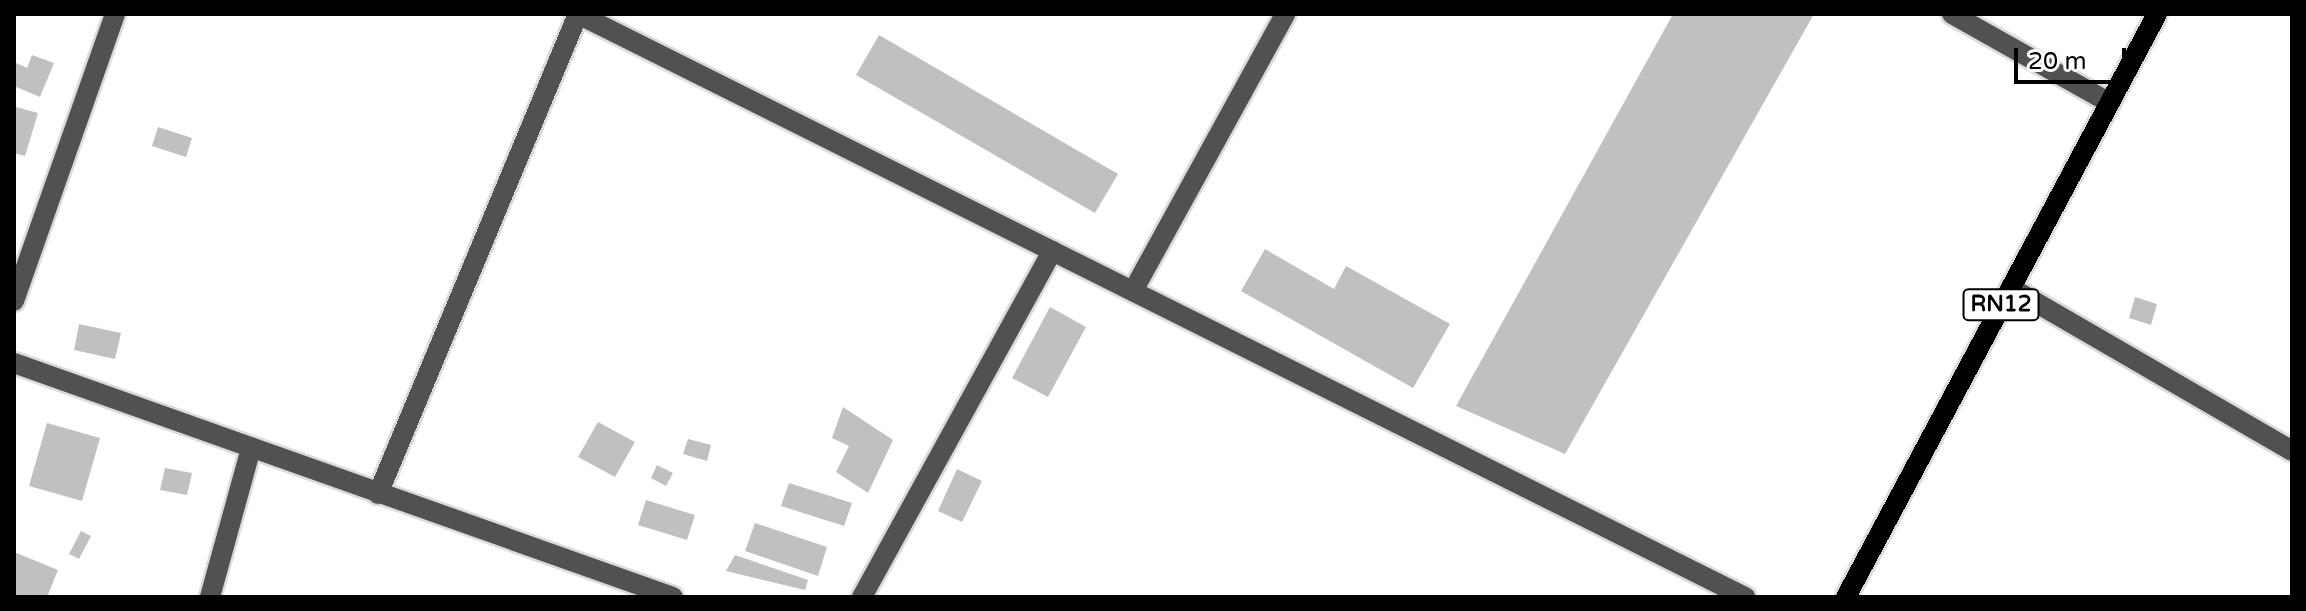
<!DOCTYPE html>
<html>
<head>
<meta charset="utf-8">
<style>
	body { margin:0 }
	#map { position:relative; width:2306px; height:611px; overflow:hidden; background:#fff; font-family:"Varela Round",sans-serif }
	div>[style] { position:absolute }
	[style*='--x'] { left:calc(var(--x)*1px); top:calc(var(--y)*1px); width:calc(var(--w)*1px); rotate:calc(var(--a)*1deg) }
	.building>* { inset:0; background:#c0c0c0 }
	.roads { filter:drop-shadow(2px 0 #dbdbdb) drop-shadow(-2px 0 #dbdbdb) drop-shadow(0 2px #dbdbdb) drop-shadow(0 -2px #dbdbdb) }
	.minor>* { height:20px; margin:-10px; padding:0 10px; transform-origin:10px; border-radius:10px; background:#515151 }
	.major>* { height:20px; margin:-10px; padding:0 10px; transform-origin:10px; border-radius:10px; background:#000 }
	span { translate:-50% -50%; white-space:nowrap; text-align:center; line-height:1.15; -webkit-text-stroke:6px #fff; paint-order:stroke }
	.shield-label span { padding:2px 6px; background:#fff; border:2px solid; border-radius:6px; -webkit-text-stroke-width:0 }
	.shield-label { font-size:22px; color:#000; font-weight:700 }
	.frame { position:absolute; inset:0; border:16px solid #000; pointer-events:none }
	.scale { position:absolute; left:2014px; top:48px; width:112px; height:36px; box-sizing:border-box; border:4px solid #000; border-top:0; padding-left:10px; font-size:24px; line-height:28px; white-space:nowrap; color:#000; -webkit-text-stroke:6px #fff; paint-order:stroke }
</style>
</head>
<body>
<div id="map">
	<div class="building">
		<div style="clip-path:polygon(1673px 14px,1814px 14px,1565px 454px,1456px 406px)"></div>
		<div style="clip-path:polygon(879px 35px,1118px 174px,1095px 213px,856px 75px)"></div>
		<div style="clip-path:polygon(32px 55px,54px 63px,40px 97px,14px 86px,14px 62px,27px 68px)"></div>
		<div style="clip-path:polygon(16px 107px,38px 113px,25px 156px,14px 153px)"></div>
		<div style="clip-path:polygon(158px 127px,192px 138px,186px 157px,152px 146px)"></div>
		<div style="clip-path:polygon(1265px 249px,1334px 289px,1346px 266px,1450px 324px,1413px 388px,1241px 291px)"></div>
		<div style="clip-path:polygon(2135px 297px,2157px 304px,2151px 325px,2129px 318px)"></div>
		<div style="clip-path:polygon(1050px 307px,1086px 327px,1048px 397px,1012px 378px)"></div>
		<div style="clip-path:polygon(79px 324px,121px 333px,115px 359px,74px 350px)"></div>
		<div style="clip-path:polygon(843px 407px,893px 440px,868px 493px,836px 472px,849px 446px,832px 438px)"></div>
		<div style="clip-path:polygon(598px 422px,635px 442px,615px 477px,578px 457px)"></div>
		<div style="clip-path:polygon(47px 423px,100px 438px,82px 501px,29px 486px)"></div>
		<div style="clip-path:polygon(688px 439px,711px 445px,707px 461px,683px 454px)"></div>
		<div style="clip-path:polygon(657px 465px,673px 473px,666px 486px,651px 478px)"></div>
		<div style="clip-path:polygon(165px 468px,192px 473px,187px 495px,160px 490px)"></div>
		<div style="clip-path:polygon(957px 469px,982px 481px,962px 522px,938px 511px)"></div>
		<div style="clip-path:polygon(789px 483px,852px 503px,844px 526px,781px 506px)"></div>
		<div style="clip-path:polygon(646px 500px,695px 515px,687px 540px,638px 525px)"></div>
		<div style="clip-path:polygon(755px 523px,827px 547px,818px 576px,745px 551px)"></div>
		<div style="clip-path:polygon(81px 531px,91px 536px,79px 559px,69px 554px)"></div>
		<div style="clip-path:polygon(14px 552px,58px 570px,47px 597px,14px 597px)"></div>
		<div style="clip-path:polygon(735px 555px,808px 580px,805px 590px,726px 571px)"></div>
	</div>
	<div class="roads">
		<div class="minor">
			<div style="--x:578;--y:14;--w:1305;--a:26.55"></div>
			<div style="--x:1952;--y:14;--w:181;--a:29.4"></div>
			<div style="--x:2011;--y:288;--w:325;--a:30.1"></div>
			<div style="--x:1133;--y:291;--w:316;--a:-61.2"></div>
			<div style="--x:14;--y:301;--w:304;--a:-70.6"></div>
			<div style="--x:14;--y:363;--w:699;--a:19.55"></div>
			<div style="--x:378;--y:494;--w:520;--a:-67.38"></div>
			<div style="--x:210;--y:597;--w:155;--a:-74.6"></div>
			<div style="--x:862;--y:597;--w:395;--a:-61.2"></div>
		</div>
		<div class="major">
			<div style="--x:1846;--y:597;--w:661;--a:-61.92"></div>
		</div>
	</div>
	<div class="shield-label">
		<span style="left:2001px;top:305px">RN12</span>
	</div>
	<div class="frame"></div>
	<div class="scale">20 m</div>
</div>
</body>
</html>
